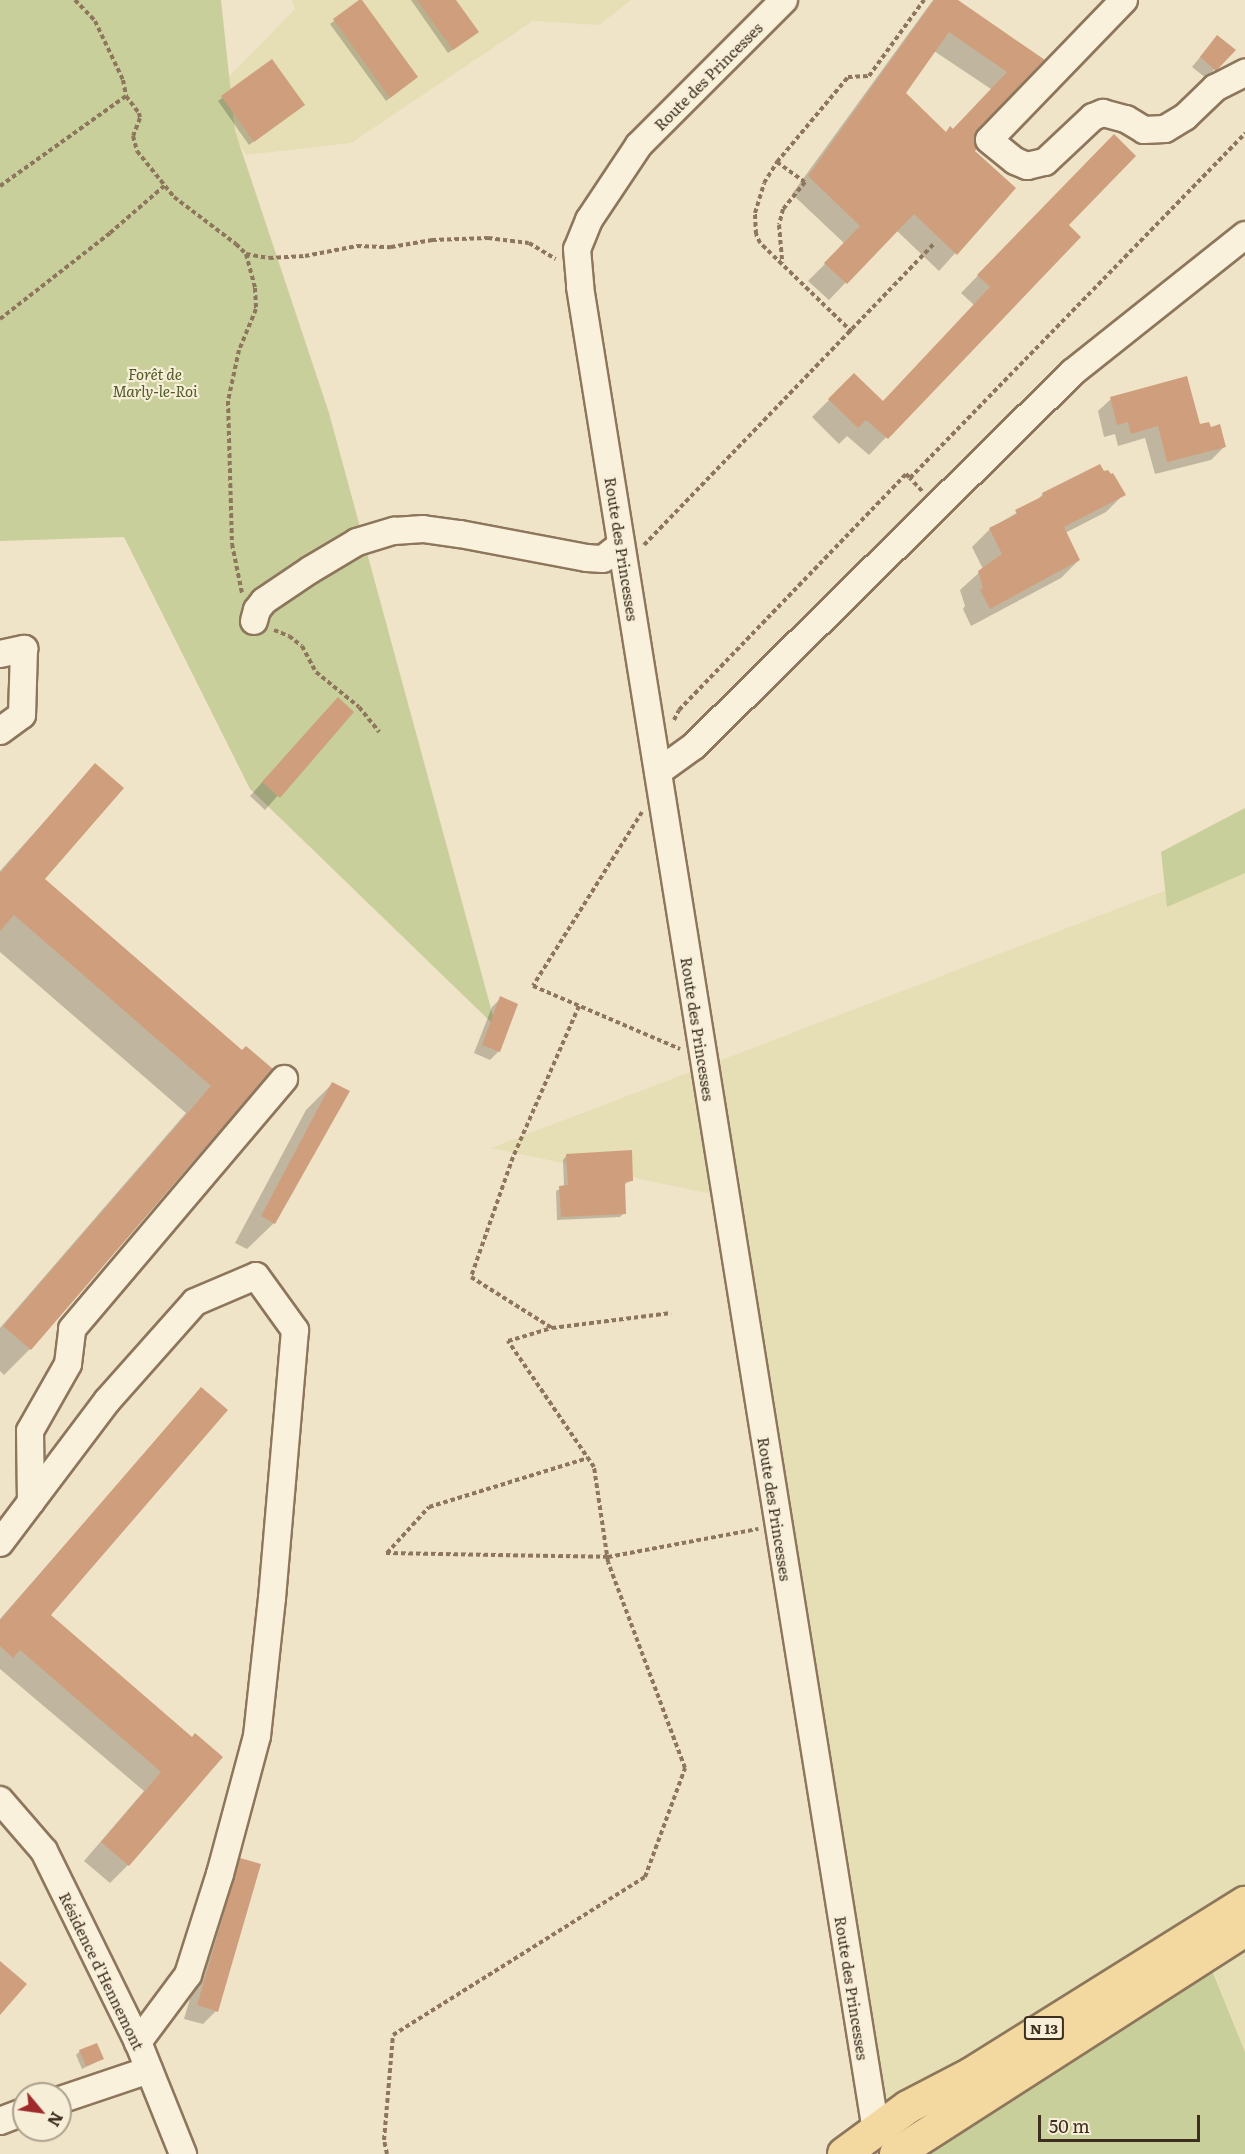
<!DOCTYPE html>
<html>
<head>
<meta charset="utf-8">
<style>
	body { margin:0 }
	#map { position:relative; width:1245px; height:2154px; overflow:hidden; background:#f0e4c8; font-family:Literata,serif }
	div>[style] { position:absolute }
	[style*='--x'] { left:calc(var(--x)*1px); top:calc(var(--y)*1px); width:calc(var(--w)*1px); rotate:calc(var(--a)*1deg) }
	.farmland>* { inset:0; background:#e6deb5 }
	.green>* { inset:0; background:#c9cf9b }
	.shadow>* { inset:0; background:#0003 }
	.building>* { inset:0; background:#cf9f7d }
	.path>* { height:4px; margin-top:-2px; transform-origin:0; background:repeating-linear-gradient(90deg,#8d765c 0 4.5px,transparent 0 7.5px) }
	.roads { filter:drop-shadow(2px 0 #8d765c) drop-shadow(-2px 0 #8d765c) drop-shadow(0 2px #8d765c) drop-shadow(0 -2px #8d765c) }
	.minor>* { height:26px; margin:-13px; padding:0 13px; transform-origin:13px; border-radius:13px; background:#faf1dc }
	.major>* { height:32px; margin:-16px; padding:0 16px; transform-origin:16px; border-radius:16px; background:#f3d9a0 }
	span { translate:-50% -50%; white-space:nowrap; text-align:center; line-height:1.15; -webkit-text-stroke:4.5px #f7eed8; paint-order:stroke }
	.shield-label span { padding:2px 4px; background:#f7eed8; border:2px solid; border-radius:4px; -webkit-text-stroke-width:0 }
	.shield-label { font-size:14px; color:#3d2e20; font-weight:700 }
	.street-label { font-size:15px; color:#3d2e20 }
	.park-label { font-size:15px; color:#4d5a26; font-style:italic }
	.north { position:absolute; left:12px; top:2082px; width:60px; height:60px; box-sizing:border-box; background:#f7eed8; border:2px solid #ada18e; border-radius:50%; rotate:119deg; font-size:16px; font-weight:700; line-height:24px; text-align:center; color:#3d2e20 }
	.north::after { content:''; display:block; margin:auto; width:21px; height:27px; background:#9e2a2b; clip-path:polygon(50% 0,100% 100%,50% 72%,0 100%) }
	.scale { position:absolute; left:1038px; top:2115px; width:162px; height:27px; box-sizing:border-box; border:3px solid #3d2e20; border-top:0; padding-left:8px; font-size:18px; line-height:21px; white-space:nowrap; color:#3d2e20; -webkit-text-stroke:4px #f7eed8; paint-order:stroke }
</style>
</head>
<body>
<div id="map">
	<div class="farmland">
		<div style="clip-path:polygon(292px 0,631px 0,599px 25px,533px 21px,351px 143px,246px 155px,211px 95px,295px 9px)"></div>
		<div style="clip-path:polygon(1245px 860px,1245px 2052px,1207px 1955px,898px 2154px,877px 2154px,726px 1197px,491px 1148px)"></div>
	</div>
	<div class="green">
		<div style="clip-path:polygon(0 0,221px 0,235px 131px,329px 413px,496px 1027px,250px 789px,124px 537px,0 541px)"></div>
		<div style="clip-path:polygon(1245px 808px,1245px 873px,1167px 907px,1161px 852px)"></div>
		<div style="clip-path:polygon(1206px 1955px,1245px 2052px,1245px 2154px,901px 2154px)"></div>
	</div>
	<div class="shadow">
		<div style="clip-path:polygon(411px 0,454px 0,473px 36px,448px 53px)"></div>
		<div style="clip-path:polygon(evenodd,933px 0,956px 0,1043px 60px,973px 136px,973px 151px,1014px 188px,939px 271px,896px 230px,829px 300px,808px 281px,845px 244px,792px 194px,933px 0,934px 51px,991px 89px,952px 130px,945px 133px,904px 93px,934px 51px)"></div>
		<div style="clip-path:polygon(361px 1px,412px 81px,386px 101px,330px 24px)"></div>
		<div style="clip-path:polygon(1209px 46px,1233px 50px,1206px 78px,1192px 67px)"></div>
		<div style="clip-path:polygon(272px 61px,303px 105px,249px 145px,218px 101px)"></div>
		<div style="clip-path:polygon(1097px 153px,1067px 225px,1079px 237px,869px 455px,847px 436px,839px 444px,812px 417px,854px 375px,883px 402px,974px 305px,961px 293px)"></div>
		<div style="clip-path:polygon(1111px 399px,1199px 426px,1224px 447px,1211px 460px,1155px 474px,1145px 438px,1118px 446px,1115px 434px,1104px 437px,1098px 411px)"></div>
		<div style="clip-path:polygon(1043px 494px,1124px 494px,1106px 512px,1065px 533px,1079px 560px,1061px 578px,971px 626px,963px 609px,965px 606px,960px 590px,983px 569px,972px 547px,990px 529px,1036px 501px)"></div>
		<div style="clip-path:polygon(352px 712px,265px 810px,250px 796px,324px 713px)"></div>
		<div style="clip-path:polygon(95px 765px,43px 880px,242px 1052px,30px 1349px,4px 1375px,0 1371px,0 1328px,186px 1113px,0 952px,0 871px)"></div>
		<div style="clip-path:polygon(501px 998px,499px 1051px,490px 1060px,474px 1053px,492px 1007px)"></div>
		<div style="clip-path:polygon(332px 1084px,274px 1223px,247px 1249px,235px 1243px,306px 1110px)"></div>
		<div style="clip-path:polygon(567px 1155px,632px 1180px,623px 1185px,624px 1213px,620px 1217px,557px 1220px,556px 1191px,564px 1187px,563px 1160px)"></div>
		<div style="clip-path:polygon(201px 1389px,48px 1615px,192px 1739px,128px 1865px,110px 1883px,84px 1861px,144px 1791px,0 1669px,0 1619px)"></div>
		<div style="clip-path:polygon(240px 1860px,216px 2011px,203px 2024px,184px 2019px,227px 1873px)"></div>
		<div style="clip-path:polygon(80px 2051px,103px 2059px,82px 2069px,76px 2055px)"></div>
	</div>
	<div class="building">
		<div style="clip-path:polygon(359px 0,362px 0,418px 77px,390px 98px,333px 19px)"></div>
		<div style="clip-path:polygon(417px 0,456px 0,479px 32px,453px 50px)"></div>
		<div style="clip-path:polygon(evenodd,934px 0,958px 0,1045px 60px,975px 136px,977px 148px,975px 151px,1016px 188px,957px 255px,914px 214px,847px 284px,824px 263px,860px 226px,808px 176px,934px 0,949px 32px,1007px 72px,953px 129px,950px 126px,946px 132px,906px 93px,949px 32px)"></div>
		<div style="clip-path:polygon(1217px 35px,1236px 50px,1216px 71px,1200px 57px)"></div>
		<div style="clip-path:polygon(272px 59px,305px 105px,254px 142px,221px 96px)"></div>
		<div style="clip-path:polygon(1114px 134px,1136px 156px,1069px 225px,1081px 237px,888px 439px,866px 420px,858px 428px,828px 399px,854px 373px,883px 401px,990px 287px,977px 275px)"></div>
		<div style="clip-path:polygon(1187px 376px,1200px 424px,1209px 422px,1211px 427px,1220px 424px,1226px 447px,1167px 462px,1158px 426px,1131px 434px,1128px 422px,1117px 425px,1110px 397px)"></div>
		<div style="clip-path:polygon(1100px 464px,1104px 471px,1108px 470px,1111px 474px,1113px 473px,1126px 495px,1064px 527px,1080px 560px,990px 609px,980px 590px,983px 588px,978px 571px,1002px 554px,989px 528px,1017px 514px,1015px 510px,1043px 496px,1042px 493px)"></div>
		<div style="clip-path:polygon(338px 697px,354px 712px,280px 798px,262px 782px)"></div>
		<div style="clip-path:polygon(95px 763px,124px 788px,45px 879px,242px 1050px,246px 1046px,273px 1069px,31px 1350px,3px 1326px,211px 1086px,14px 915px,0 931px,0 873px)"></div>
		<div style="clip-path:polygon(500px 996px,518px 1004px,500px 1052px,482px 1045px)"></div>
		<div style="clip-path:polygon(332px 1082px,350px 1091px,275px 1224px,261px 1216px)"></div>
		<div style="clip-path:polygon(632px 1150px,633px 1181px,625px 1182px,626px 1214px,561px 1217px,559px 1186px,568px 1185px,566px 1154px)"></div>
		<div style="clip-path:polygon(201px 1387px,228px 1410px,51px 1615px,192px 1737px,195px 1733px,223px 1757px,129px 1866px,101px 1842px,161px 1772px,20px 1650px,13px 1658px,0 1646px,0 1620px)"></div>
		<div style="clip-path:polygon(240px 1858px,261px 1864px,218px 2012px,197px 2005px)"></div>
		<div style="clip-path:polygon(0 1961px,27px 1984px,0 2015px)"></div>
		<div style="clip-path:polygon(97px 2043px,104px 2059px,86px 2066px,79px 2050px)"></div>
	</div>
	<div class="path">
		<div style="--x:75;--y:0;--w:29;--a:46"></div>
		<div style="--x:95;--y:21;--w:65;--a:64.6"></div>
		<div style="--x:123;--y:80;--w:16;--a:79"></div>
		<div style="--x:126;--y:96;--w:21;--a:53"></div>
		<div style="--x:139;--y:113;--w:5;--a:79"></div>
		<div style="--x:140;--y:118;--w:19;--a:111"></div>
		<div style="--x:133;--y:136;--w:16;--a:75"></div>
		<div style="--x:137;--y:151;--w:59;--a:51.2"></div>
		<div style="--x:174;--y:197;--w:78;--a:37.2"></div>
		<div style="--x:236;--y:244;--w:14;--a:45"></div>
		<div style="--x:246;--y:254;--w:35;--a:75"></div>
		<div style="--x:255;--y:288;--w:21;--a:87"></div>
		<div style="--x:256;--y:309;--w:44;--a:112.5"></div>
		<div style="--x:239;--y:350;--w:52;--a:102.2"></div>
		<div style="--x:228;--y:401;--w:143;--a:88.4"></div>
		<div style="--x:232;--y:544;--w:50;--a:78.5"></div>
		<div style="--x:777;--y:162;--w:34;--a:36"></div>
		<div style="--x:805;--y:182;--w:35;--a:129"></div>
		<div style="--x:783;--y:209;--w:16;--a:104"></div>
		<div style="--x:779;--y:225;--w:38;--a:85"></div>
		<div style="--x:0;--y:186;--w:155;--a:-35.5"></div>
		<div style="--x:246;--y:254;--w:23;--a:10"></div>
		<div style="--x:269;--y:258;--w:36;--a:-3"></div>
		<div style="--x:305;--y:256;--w:53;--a:-10.9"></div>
		<div style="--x:357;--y:246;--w:34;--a:2"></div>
		<div style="--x:391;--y:247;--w:42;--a:-9.7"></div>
		<div style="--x:432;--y:240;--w:56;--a:-2"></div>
		<div style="--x:488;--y:238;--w:41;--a:7"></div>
		<div style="--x:529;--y:243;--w:31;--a:31"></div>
		<div style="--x:0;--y:319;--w:140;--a:-38"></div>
		<div style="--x:110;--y:233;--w:72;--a:-41"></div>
		<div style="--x:852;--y:332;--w:128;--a:-135.9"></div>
		<div style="--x:760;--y:243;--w:10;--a:-114"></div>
		<div style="--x:756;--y:234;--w:21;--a:-93"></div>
		<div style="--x:755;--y:213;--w:31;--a:-73"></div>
		<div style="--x:764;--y:183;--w:25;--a:-58"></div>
		<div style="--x:777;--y:162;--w:111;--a:-50.1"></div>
		<div style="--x:848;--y:77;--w:21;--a:-3"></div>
		<div style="--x:869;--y:76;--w:94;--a:-54.1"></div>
		<div style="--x:922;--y:491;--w:18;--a:-133"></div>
		<div style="--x:910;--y:478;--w:481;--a:-45.8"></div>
		<div style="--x:644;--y:545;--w:419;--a:-46.1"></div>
		<div style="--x:274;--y:630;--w:16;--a:22"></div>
		<div style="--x:289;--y:636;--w:16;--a:38"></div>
		<div style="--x:302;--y:646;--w:30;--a:62"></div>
		<div style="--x:316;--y:672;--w:55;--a:39.1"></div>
		<div style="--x:359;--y:707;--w:32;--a:51"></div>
		<div style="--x:674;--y:720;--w:11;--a:-63"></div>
		<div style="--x:679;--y:710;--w:327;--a:-46.1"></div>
		<div style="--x:906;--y:474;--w:6;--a:45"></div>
		<div style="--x:642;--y:812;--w:205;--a:122.1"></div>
		<div style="--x:533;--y:986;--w:160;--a:23.2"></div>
		<div style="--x:579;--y:1006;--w:165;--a:113.6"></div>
		<div style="--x:513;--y:1157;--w:127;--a:109.3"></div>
		<div style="--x:471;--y:1277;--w:96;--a:32.2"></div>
		<div style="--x:552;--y:1328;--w:120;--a:-7.2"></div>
		<div style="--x:386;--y:1553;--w:222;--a:1"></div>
		<div style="--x:608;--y:1557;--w:153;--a:-10.6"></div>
		<div style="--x:387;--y:1553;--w:62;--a:-47.6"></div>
		<div style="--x:429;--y:1507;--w:166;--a:-17.1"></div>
		<div style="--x:387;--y:2154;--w:14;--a:-102"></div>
		<div style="--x:384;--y:2140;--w:105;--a:-85.1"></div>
		<div style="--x:393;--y:2035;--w:297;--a:-32.1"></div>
		<div style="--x:645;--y:1877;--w:116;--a:-69.8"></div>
		<div style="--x:685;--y:1768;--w:220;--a:-110.5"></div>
		<div style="--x:608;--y:1562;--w:96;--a:-98.4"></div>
		<div style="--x:594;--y:1467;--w:153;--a:-124.3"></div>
		<div style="--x:508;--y:1341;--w:46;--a:-16.5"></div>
	</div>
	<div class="roads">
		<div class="minor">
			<div style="--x:784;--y:0;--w:205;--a:135"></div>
			<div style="--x:639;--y:145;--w:90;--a:123.7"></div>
			<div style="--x:589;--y:220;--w:31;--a:112"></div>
			<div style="--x:577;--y:249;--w:38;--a:85"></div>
			<div style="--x:580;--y:287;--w:1867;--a:80.88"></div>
			<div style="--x:1124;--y:0;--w:194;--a:134"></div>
			<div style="--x:989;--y:140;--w:33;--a:39"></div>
			<div style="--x:1015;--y:161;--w:13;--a:23"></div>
			<div style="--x:1027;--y:166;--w:18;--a:-13"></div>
			<div style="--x:1045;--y:162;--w:66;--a:-43.2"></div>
			<div style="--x:1093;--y:117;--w:11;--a:-22"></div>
			<div style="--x:1103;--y:113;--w:24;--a:15"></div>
			<div style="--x:1126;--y:119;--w:21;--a:31"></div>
			<div style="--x:1144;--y:130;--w:21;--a:-3"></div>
			<div style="--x:1165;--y:129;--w:23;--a:-31"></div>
			<div style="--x:1185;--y:117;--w:42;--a:-44"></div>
			<div style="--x:1215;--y:88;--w:34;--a:-27"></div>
			<div style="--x:254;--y:621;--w:11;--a:-75"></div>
			<div style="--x:257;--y:610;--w:11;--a:-52"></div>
			<div style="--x:264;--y:601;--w:55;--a:-34"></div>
			<div style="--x:310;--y:570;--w:55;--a:-30.8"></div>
			<div style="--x:357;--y:542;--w:39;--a:-17"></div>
			<div style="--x:394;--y:531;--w:29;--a:-4"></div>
			<div style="--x:423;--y:529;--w:37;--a:8"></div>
			<div style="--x:460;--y:534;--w:129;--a:10.7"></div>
			<div style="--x:587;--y:558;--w:16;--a:4"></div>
			<div style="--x:603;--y:559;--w:23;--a:-38"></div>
			<div style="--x:0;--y:654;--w:25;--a:-12"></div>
			<div style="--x:24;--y:649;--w:66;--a:91.7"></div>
			<div style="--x:22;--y:715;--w:27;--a:144"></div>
			<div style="--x:658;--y:772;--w:44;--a:-35.8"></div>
			<div style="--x:694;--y:746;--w:532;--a:-44.62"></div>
			<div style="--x:1073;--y:372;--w:220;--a:-38.5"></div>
			<div style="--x:31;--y:1502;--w:71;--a:-90.8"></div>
			<div style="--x:30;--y:1431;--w:77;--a:-60.4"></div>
			<div style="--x:68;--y:1364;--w:35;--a:-83"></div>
			<div style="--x:72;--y:1329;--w:328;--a:-49.7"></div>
			<div style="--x:0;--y:1543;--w:178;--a:-53"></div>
			<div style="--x:107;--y:1401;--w:132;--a:-48.4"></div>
			<div style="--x:195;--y:1302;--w:66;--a:-23.1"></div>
			<div style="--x:256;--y:1276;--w:67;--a:54.2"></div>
			<div style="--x:295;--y:1330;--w:269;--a:94.9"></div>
			<div style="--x:272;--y:1598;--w:139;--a:96.2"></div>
			<div style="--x:257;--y:1736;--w:143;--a:105"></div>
			<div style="--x:220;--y:1874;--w:106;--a:107.6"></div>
			<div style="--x:188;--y:1975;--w:84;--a:126.7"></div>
			<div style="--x:0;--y:1800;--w:67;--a:49.2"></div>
			<div style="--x:44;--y:1851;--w:213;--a:63.8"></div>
			<div style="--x:138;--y:2042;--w:121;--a:68.1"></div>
			<div style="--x:60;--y:2100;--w:94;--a:-18.6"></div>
			<div style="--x:0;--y:2121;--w:26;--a:-21"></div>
		</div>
		<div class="major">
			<div style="--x:844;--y:2154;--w:79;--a:-36.3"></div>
			<div style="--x:908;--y:2107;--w:71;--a:-27.6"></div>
			<div style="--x:971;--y:2074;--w:323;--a:-32"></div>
			<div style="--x:896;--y:2154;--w:415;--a:-32.7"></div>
		</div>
	</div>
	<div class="shield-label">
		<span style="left:1044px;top:2028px">N 13</span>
	</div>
	<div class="street-label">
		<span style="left:708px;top:76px;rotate:-45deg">Route des Princesses</span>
		<span style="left:622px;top:549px;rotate:81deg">Route des Princesses</span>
		<span style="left:698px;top:1029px;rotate:81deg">Route des Princesses</span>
		<span style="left:775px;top:1509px;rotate:81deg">Route des Princesses</span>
		<span style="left:102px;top:1971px;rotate:64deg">Résidence d'Hennemont</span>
		<span style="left:852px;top:1988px;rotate:81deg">Route des Princesses</span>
	</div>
	<div class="park-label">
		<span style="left:155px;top:382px">Forêt de<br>Marly-le-Roi</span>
	</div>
	<div class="north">N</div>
	<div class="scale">50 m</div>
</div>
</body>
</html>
